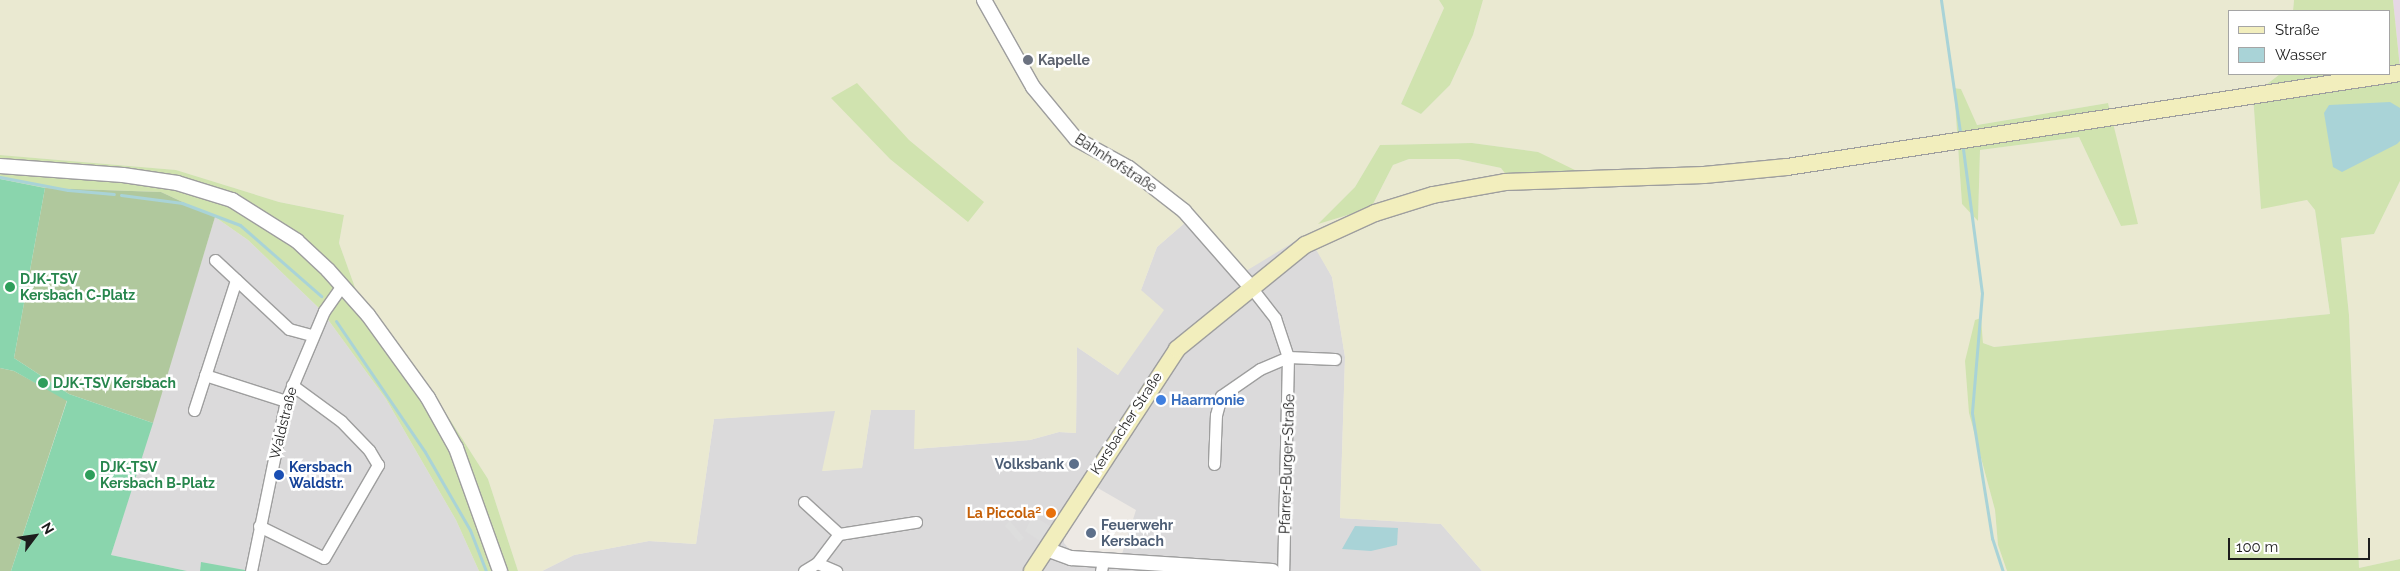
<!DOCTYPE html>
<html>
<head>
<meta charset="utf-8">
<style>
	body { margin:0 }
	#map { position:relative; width:2400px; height:571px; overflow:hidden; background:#ede9e4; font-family:Raleway,sans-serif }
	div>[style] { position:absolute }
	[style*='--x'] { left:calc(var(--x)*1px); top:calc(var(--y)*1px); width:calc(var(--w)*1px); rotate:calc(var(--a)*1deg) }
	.residential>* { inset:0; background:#dbdadb }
	.industrial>* { inset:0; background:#e6d7e5 }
	.farmland>* { inset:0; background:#eae9d1 }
	.grass>* { inset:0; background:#d0e3af }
	.forest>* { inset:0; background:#b0c89d }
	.pitch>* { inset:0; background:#8ad5ad }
	.parking>* { inset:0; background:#ddd }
	.water>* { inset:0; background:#a9d3d7 }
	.stream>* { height:3px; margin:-1.5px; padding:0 1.5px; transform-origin:1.5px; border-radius:1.5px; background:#a9d3d7 }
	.roads { filter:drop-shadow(1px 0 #9e9e9e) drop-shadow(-1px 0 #9e9e9e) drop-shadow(0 1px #9e9e9e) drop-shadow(0 -1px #9e9e9e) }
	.minor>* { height:11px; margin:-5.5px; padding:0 5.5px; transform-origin:5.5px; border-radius:5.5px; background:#fff }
	.tertiary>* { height:14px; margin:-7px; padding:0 7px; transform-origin:7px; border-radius:7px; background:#fff }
	.secondary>* { height:16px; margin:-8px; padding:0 8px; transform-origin:8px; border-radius:8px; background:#f2eebd }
	.dots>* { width:14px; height:14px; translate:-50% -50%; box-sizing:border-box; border:2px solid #fff; border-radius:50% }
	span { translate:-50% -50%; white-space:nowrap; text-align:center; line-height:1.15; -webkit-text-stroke:5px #fff; paint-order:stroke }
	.worship-label { font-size:14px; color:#5b616d; font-weight:700 }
	.left { translate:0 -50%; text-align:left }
	.street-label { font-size:14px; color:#1d1d1d }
	.leisure-label { font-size:14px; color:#27864d; font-weight:700 }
	.shop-label { font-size:14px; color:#366cbe; font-weight:700 }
	.service-label { font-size:14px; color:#4e5e75; font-weight:700 }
	.right { translate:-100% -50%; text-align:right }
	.transit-label { font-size:14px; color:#164399; font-weight:700 }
	.food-label { font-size:14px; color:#c56008; font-weight:700 }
	.legend { position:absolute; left:2228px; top:10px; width:162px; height:65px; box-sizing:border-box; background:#fff; border:1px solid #a5a5a5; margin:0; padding:6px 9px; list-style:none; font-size:15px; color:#1d1d1d }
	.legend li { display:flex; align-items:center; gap:10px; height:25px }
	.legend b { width:25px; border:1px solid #a5a5a5 }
	.north { position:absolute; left:10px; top:511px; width:50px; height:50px; -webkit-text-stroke:4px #fff; paint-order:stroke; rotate:59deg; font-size:14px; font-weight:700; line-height:20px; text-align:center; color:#1d1d1d }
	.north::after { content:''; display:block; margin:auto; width:18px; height:22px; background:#1d1d1d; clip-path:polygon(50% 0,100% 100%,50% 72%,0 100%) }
	.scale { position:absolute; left:2228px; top:538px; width:142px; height:22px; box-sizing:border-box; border:2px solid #1d1d1d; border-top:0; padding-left:6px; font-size:15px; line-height:18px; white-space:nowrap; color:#1d1d1d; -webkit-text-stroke:4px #fff; paint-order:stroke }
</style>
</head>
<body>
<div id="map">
	<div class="residential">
		<div style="clip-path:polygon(evenodd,1195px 214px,1308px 234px,1332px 277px,1345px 357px,1340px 518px,1441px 524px,1482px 571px,542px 571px,574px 555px,649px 541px,696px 544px,714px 419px,836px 410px,823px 471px,862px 467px,871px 410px,915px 410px,915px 449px,1030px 440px,1059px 432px,1076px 433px,1077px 347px,1118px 375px,1141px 290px,1157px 247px,1195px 214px,1096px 487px,1136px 510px,1122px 554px,1070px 550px,1064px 543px,1064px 536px,1096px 487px)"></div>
		<div style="clip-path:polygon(215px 217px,248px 240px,321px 310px,386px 399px,456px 520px,479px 571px,245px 571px,201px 563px,200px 571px,187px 571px,111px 555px)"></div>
	</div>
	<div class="industrial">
		<div style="clip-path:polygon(2393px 0,2400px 0,2400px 68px)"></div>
	</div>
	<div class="farmland">
		<div style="clip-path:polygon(evenodd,0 0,1439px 0,1444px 8px,1401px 104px,1421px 114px,1450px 85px,1473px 35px,1483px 0,2294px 0,2293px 11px,2229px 11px,2229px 74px,2280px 74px,2253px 95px,2261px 208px,2307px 200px,2315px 210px,2330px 314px,1994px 347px,1983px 343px,1981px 318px,1969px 413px,1995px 510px,1998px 545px,2007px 571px,1482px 571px,1441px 524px,1340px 518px,1345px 357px,1332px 277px,1307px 234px,1246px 271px,1195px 214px,1157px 247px,1141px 290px,1164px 310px,1118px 375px,1077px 347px,1076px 433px,1059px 432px,1030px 440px,914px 449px,915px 410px,871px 410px,862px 468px,822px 471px,835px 411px,714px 419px,696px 544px,649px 541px,574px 555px,542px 571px,518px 571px,488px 479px,431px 390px,357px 293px,339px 243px,344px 215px,279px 202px,176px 170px,0 155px,0 0,1954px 88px,1961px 89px,1976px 125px,2108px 103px,2121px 226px,2079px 137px,1980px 150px,1978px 220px,1962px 204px,1954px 88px,0 0,1472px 143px,1538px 152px,1501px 168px,1458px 159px,1409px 159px,1393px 165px,1371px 208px,1319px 223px,1355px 187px,1380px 145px,1472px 143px)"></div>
		<div style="clip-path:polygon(2400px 181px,2400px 559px,2359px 568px,2349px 315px,2341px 238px,2374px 234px)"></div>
	</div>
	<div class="grass">
		<div style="clip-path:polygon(1439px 0,1483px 0,1473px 35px,1450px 85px,1421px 114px,1401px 104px,1444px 8px)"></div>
		<div style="clip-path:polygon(2294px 0,2393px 0,2400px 68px,2400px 181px,2374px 234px,2341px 238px,2349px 315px,2359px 568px,2400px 559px,2400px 571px,2007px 571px,1998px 545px,1995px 510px,1969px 413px,1965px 361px,1975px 320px,1981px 318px,1983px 343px,1994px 347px,2330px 314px,2315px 210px,2307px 200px,2261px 209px,2253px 95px,2280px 74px,2389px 74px,2389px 11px,2293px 11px)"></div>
		<div style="clip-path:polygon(857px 83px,909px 140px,984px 202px,968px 222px,890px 159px,831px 98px)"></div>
		<div style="clip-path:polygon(1954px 88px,1961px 89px,1977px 125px,2108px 103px,2138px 224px,2121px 226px,2079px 137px,1980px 150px,1978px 221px,1962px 204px)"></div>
		<div style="clip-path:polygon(1472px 143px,1538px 152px,1581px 173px,1507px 176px,1501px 168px,1458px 159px,1409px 159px,1393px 165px,1371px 208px,1318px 224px,1355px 187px,1380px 145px)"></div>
		<div style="clip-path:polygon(0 155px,176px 170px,279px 202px,344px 215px,339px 243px,357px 293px,431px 390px,488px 479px,518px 571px,479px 571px,456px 520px,386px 399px,321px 310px,248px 240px,215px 217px,161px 192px,45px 188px,0 179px)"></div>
	</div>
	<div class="forest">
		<div style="clip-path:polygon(45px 188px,161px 192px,215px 217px,153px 423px,69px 394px,14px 358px)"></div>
		<div style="clip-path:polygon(0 368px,14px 371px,67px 400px,11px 571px,0 571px)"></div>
	</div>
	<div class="pitch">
		<div style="clip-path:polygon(0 179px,45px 188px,14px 358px,69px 394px,153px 423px,111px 555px,187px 571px,11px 571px,67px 401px,14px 371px,0 368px)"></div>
		<div style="clip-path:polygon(201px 562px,245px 570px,245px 571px,200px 571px)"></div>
	</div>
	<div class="parking">
		<div style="clip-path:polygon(1033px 516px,1050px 526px,1040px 541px,1025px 531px)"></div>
		<div style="clip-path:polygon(1010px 521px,1024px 538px,1019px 542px,1005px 526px)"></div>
	</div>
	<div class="water">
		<div style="clip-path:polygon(2390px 102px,2400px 108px,2400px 141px,2397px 144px,2342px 172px,2333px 167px,2324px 113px,2329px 105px)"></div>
		<div style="clip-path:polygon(1355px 526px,1398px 528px,1397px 545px,1371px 551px,1342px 549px)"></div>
	</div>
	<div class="stream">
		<div style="--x:1941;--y:0;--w:133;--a:81.8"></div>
		<div style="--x:1963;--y:149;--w:145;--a:82.5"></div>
		<div style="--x:1982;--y:293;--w:120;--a:94.8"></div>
		<div style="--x:1972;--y:413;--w:127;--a:80.9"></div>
		<div style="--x:1992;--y:538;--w:35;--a:72"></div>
		<div style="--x:0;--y:177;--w:69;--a:10.8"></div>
		<div style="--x:68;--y:190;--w:46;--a:5"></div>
		<div style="--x:121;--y:195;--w:62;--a:7.5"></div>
		<div style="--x:182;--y:203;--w:62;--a:20.8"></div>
		<div style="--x:240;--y:225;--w:108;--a:41.2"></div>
		<div style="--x:336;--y:321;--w:158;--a:55.8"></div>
		<div style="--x:425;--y:452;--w:90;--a:60"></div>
		<div style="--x:470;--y:530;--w:44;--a:68.7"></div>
	</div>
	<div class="roads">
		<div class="minor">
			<div style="--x:215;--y:260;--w:101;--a:43"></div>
			<div style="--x:289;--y:329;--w:24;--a:15"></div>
			<div style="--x:1250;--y:286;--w:41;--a:52"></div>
			<div style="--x:1275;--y:318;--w:41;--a:71.6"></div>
			<div style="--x:1288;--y:357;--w:214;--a:91.3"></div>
			<div style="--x:205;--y:375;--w:85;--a:17.8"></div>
			<div style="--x:194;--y:410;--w:137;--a:-72.1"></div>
			<div style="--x:1214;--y:464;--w:49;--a:-87.7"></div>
			<div style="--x:1216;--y:415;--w:20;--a:-75"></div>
			<div style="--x:1221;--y:396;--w:47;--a:-34.7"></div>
			<div style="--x:1260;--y:369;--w:30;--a:-23"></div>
			<div style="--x:1288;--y:357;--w:47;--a:2.4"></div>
			<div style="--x:804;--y:502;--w:47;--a:42.4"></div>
			<div style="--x:259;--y:526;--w:72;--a:26.2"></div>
			<div style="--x:324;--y:558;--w:108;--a:-59.9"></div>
			<div style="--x:378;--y:465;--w:17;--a:-121"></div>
			<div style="--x:369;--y:450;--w:40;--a:-134"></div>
			<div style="--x:341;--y:421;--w:61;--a:-143.7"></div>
			<div style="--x:817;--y:563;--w:36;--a:-53"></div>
			<div style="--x:839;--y:534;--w:78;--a:-8.9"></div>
			<div style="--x:251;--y:571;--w:174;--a:-78.4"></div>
			<div style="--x:286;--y:401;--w:98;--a:-67.1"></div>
			<div style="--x:324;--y:311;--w:32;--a:-55"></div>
			<div style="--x:804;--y:571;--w:15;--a:-32"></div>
			<div style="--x:817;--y:563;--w:21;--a:23"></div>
			<div style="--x:1101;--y:571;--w:10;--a:-79"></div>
		</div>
		<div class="tertiary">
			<div style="--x:984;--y:0;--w:100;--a:60.6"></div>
			<div style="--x:1033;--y:87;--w:67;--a:50.4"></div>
			<div style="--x:1076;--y:139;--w:60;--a:28.7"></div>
			<div style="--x:1129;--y:168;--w:70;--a:38"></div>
			<div style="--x:1184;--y:211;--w:100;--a:48.7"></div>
			<div style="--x:0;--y:166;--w:123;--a:4.2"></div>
			<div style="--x:123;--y:175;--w:55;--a:8.4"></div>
			<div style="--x:177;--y:183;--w:58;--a:17.2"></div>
			<div style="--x:232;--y:200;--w:77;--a:32.2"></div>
			<div style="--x:297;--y:241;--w:42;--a:43.1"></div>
			<div style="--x:328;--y:270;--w:60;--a:48.4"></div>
			<div style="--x:368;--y:315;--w:102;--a:54.1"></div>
			<div style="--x:428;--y:398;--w:57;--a:60.8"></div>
			<div style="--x:456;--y:448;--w:131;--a:70.3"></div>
			<div style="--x:1046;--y:549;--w:27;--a:20"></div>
			<div style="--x:1071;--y:558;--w:202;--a:3.7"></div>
		</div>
		<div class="secondary">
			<div style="--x:1032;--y:571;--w:265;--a:-56.8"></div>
			<div style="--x:1177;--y:349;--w:165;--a:-39.1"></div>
			<div style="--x:1305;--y:245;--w:77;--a:-24.6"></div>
			<div style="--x:1375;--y:213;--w:61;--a:-17.2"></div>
			<div style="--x:1433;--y:195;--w:73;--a:-10.2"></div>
			<div style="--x:1505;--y:182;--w:199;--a:-2"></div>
			<div style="--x:1704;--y:175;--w:83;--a:-5.5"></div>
			<div style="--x:1787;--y:167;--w:620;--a:-8.72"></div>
		</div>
	</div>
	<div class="dots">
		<div style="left:1028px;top:60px;background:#6b7280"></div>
		<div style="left:10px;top:287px;background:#2e9e5b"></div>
		<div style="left:43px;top:383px;background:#2e9e5b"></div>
		<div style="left:1161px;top:400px;background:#3f7fe0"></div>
		<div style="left:1074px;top:464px;background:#5c6f8a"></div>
		<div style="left:90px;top:475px;background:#2e9e5b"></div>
		<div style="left:279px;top:475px;background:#1a4fb4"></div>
		<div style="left:1051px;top:513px;background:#e8710a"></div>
		<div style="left:1091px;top:533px;background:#5c6f8a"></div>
	</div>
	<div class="worship-label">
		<span class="left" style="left:1038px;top:60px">Kapelle</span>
	</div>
	<div class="street-label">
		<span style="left:1116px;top:163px;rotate:33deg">Bahnhofstraße</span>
		<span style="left:283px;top:423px;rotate:-76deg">Waldstraße</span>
		<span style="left:1126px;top:423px;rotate:-57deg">Kersbacher Straße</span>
		<span style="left:1287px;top:464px;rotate:-88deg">Pfarrer-Burger-Straße</span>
	</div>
	<div class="leisure-label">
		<span class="left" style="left:20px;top:287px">DJK-TSV<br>Kersbach C-Platz</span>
		<span class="left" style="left:53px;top:383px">DJK-TSV Kersbach</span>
		<span class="left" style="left:100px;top:475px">DJK-TSV<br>Kersbach B-Platz</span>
	</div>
	<div class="shop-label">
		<span class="left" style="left:1171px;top:400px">Haarmonie</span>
	</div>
	<div class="service-label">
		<span class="right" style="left:1064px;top:464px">Volksbank</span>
		<span class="left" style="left:1101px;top:533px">Feuerwehr<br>Kersbach</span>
	</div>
	<div class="transit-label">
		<span class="left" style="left:289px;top:475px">Kersbach<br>Waldstr.</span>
	</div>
	<div class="food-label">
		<span class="right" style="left:1041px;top:513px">La Piccola²</span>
	</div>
	<ul class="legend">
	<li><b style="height:6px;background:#f2eebd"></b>Straße</li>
	<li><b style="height:14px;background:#a9d3d7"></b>Wasser</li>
	</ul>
	<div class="north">N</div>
	<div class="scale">100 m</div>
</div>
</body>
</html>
